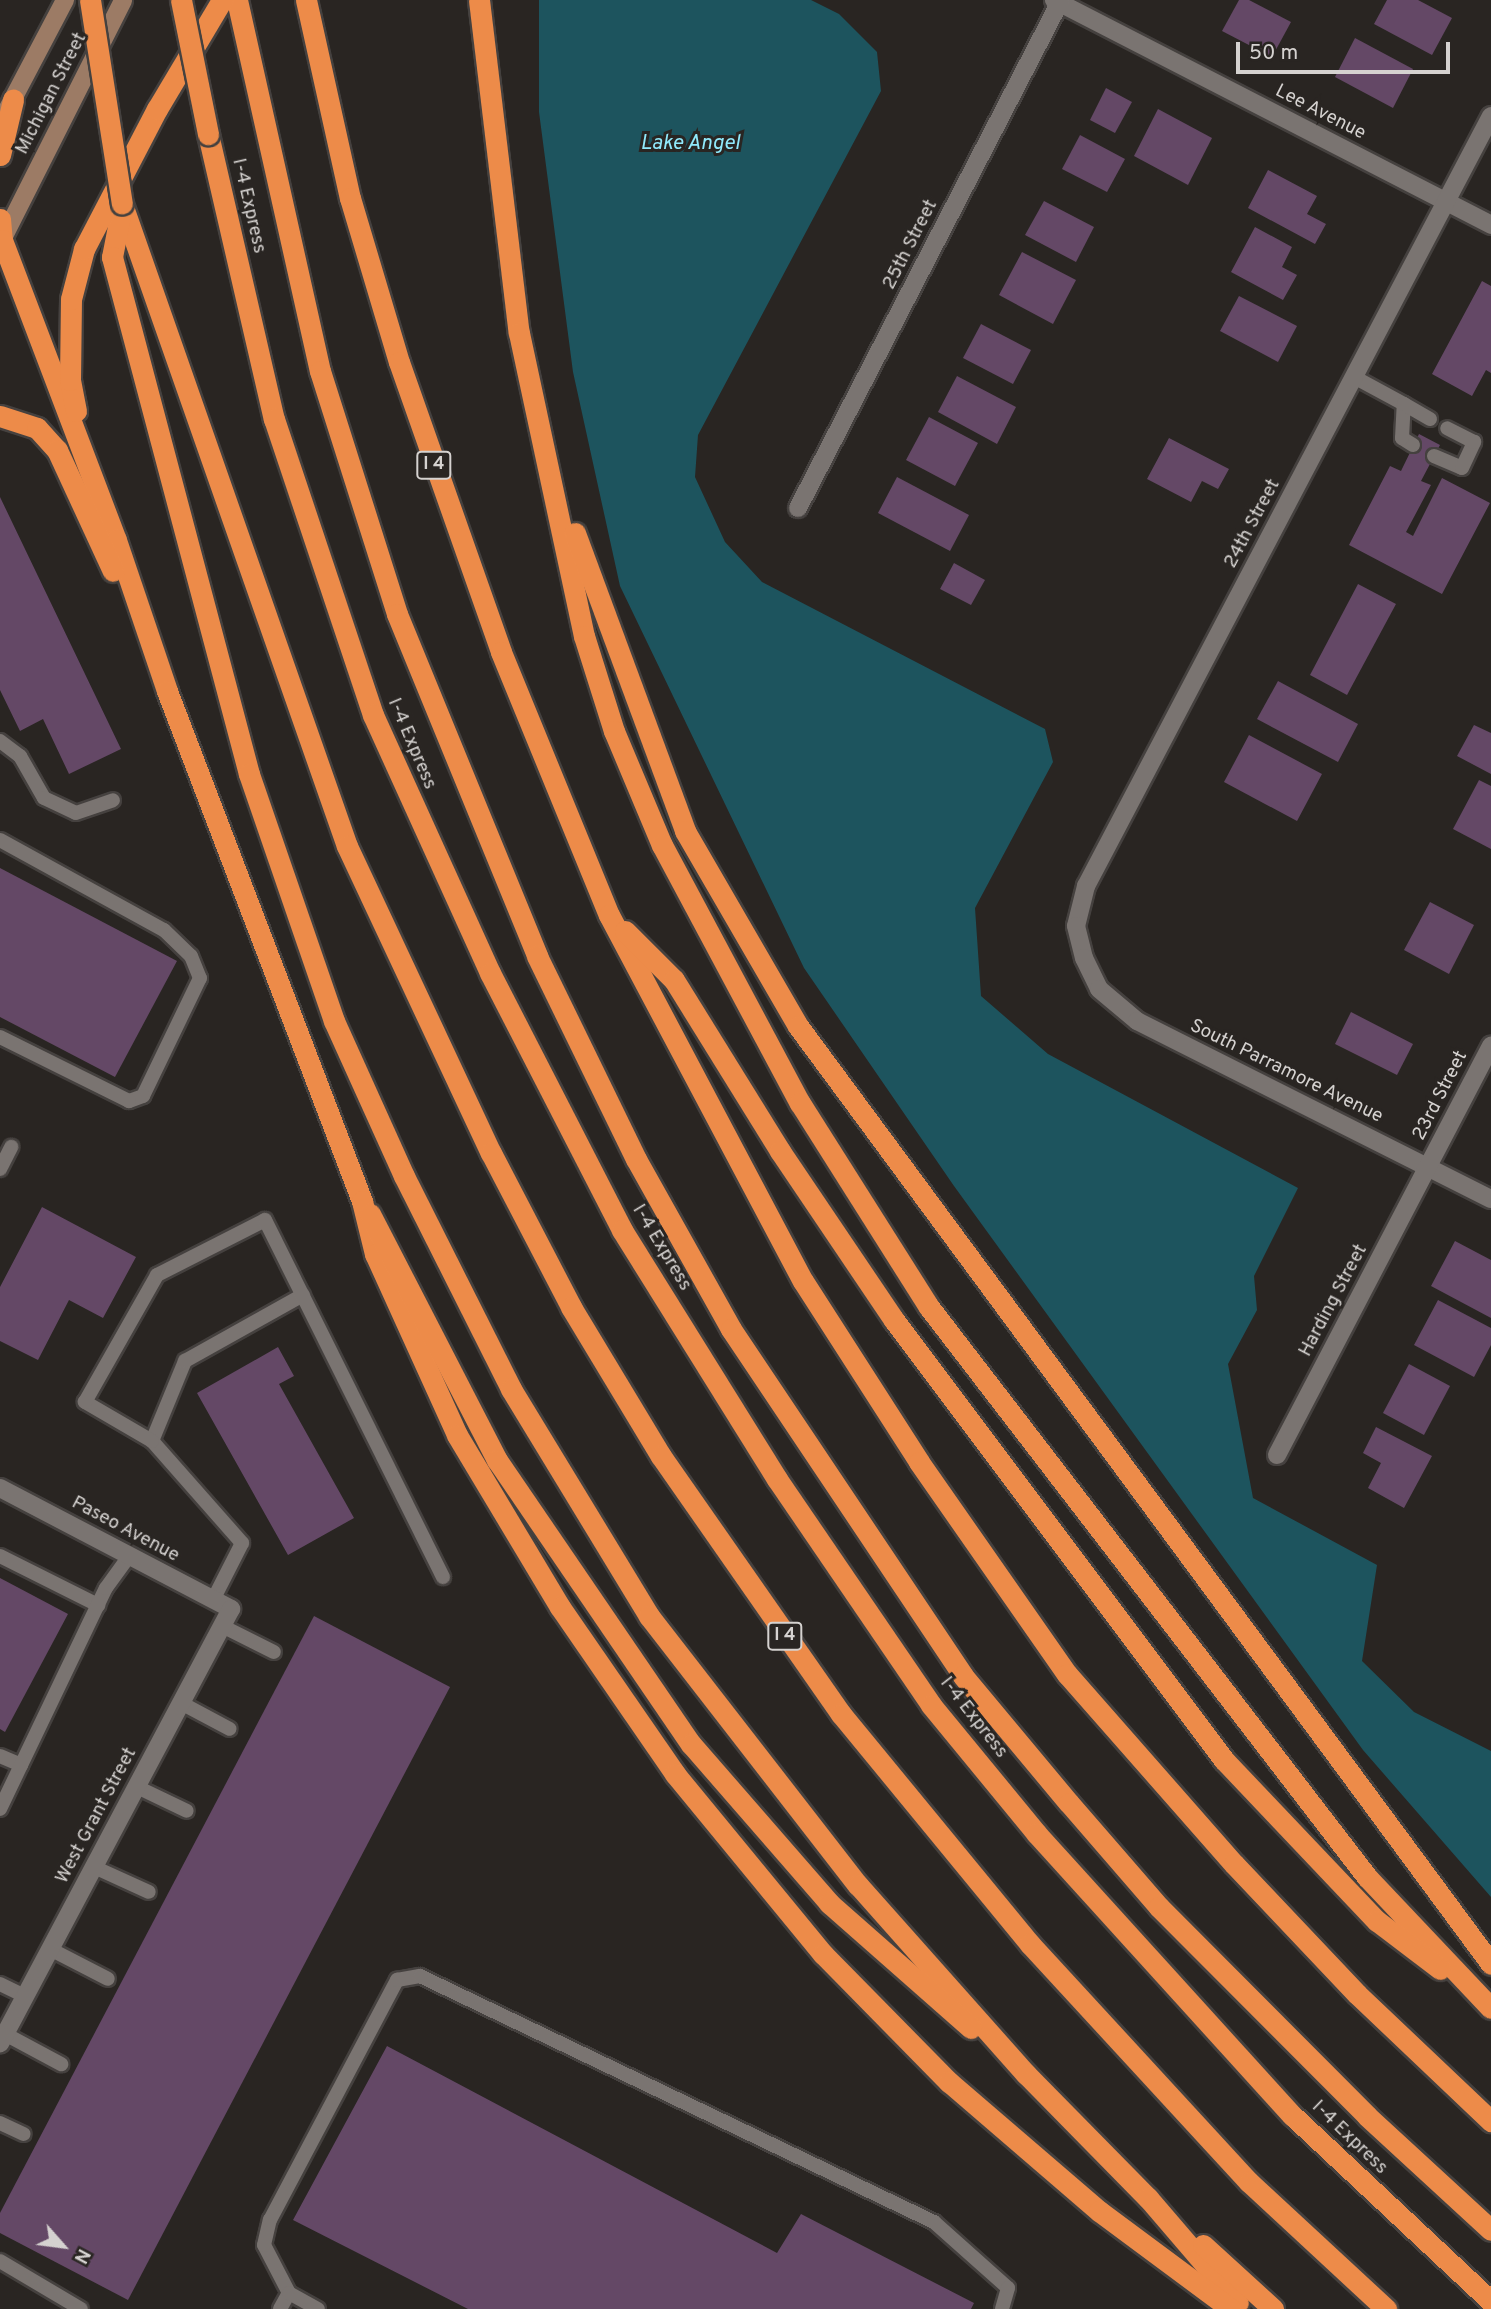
<!DOCTYPE html>
<html>
<head>
<meta charset="utf-8">
<style>
	body { margin:0 }
	#map { position:relative; width:1491px; height:2309px; overflow:hidden; background:#292522; font-family:Overpass,sans-serif }
	div>[style] { position:absolute }
	[style*='--x'] { left:calc(var(--x)*1px); top:calc(var(--y)*1px); width:calc(var(--w)*1px); rotate:calc(var(--a)*1deg) }
	.water>* { inset:0; background:#1d545e }
	.building>* { inset:0; background:#644866 }
	.roads { filter:drop-shadow(2px 0 #45413f) drop-shadow(-2px 0 #45413f) drop-shadow(0 2px #45413f) drop-shadow(0 -2px #45413f) }
	.lane>* { height:14px; margin:-7px; padding:0 7px; transform-origin:7px; border-radius:7px; background:#7a7471 }
	.street>* { height:18px; margin:-9px; padding:0 9px; transform-origin:9px; border-radius:9px; background:#7a7471 }
	.secondary>* { height:18px; margin:-9px; padding:0 9px; transform-origin:9px; border-radius:9px; background:#9c7b65 }
	.highway>* { height:21px; margin:-10.5px; padding:0 10.5px; transform-origin:10.5px; border-radius:10.5px; background:#ed8b49 }
	.bridges { filter:drop-shadow(2px 0 #45413f) drop-shadow(-2px 0 #45413f) drop-shadow(0 2px #45413f) drop-shadow(0 -2px #45413f) }
	.highway-bridge>* { height:21px; margin:-10.5px; padding:0 10.5px; transform-origin:10.5px; border-radius:10.5px; background:#ed8b49 }
	span { translate:-50% -50%; white-space:nowrap; text-align:center; line-height:1.15; -webkit-text-stroke:6px #292522; paint-order:stroke }
	.shield-label span { padding:2px 5px; background:#292522; border:2px solid; border-radius:5px; -webkit-text-stroke-width:0 }
	.shield-label { font-size:18px; color:#d5d2d0; font-weight:700 }
	.street-label { font-size:19px; color:#d5d2d0 }
	.water-label { font-size:21px; color:#90e9fb; font-style:italic }
	.north { position:absolute; left:28px; top:2211px; width:70px; height:70px; -webkit-text-stroke:5px #292522; paint-order:stroke; rotate:118deg; font-size:19px; font-weight:700; line-height:28px; text-align:center; color:#d5d2d0 }
	.north::after { content:''; display:block; margin:auto; width:24px; height:32px; background:#d5d2d0; clip-path:polygon(50% 0,100% 100%,50% 72%,0 100%) }
	.scale { position:absolute; left:1236px; top:42px; width:214px; height:32px; box-sizing:border-box; border:4px solid #d5d2d0; border-top:0; padding-left:9px; font-size:21px; line-height:24px; white-space:nowrap; color:#d5d2d0; -webkit-text-stroke:5px #292522; paint-order:stroke }
</style>
</head>
<body>
<div id="map">
	<div class="water">
		<div style="clip-path:polygon(539px 0,811px 0,839px 14px,877px 52px,881px 91px,698px 435px,695px 477px,725px 542px,762px 582px,1045px 729px,1053px 762px,975px 908px,981px 996px,1048px 1054px,1298px 1188px,1254px 1276px,1257px 1310px,1228px 1364px,1253px 1498px,1377px 1565px,1362px 1661px,1414px 1712px,1491px 1751px,1491px 1897px,1363px 1750px,954px 1186px,804px 968px,620px 586px,573px 372px,539px 112px)"></div>
	</div>
	<div class="building">
		<div style="clip-path:polygon(1239px 0,1249px 0,1291px 22px,1272px 57px,1222px 31px)"></div>
		<div style="clip-path:polygon(1387px 0,1418px 0,1452px 18px,1432px 55px,1374px 24px)"></div>
		<div style="clip-path:polygon(1355px 38px,1413px 69px,1393px 108px,1335px 77px)"></div>
		<div style="clip-path:polygon(1106px 88px,1132px 102px,1115px 133px,1090px 120px)"></div>
		<div style="clip-path:polygon(1158px 109px,1212px 138px,1188px 185px,1134px 156px)"></div>
		<div style="clip-path:polygon(1080px 135px,1125px 159px,1107px 192px,1062px 169px)"></div>
		<div style="clip-path:polygon(1268px 170px,1317px 196px,1307px 214px,1326px 224px,1315px 244px,1248px 208px)"></div>
		<div style="clip-path:polygon(1044px 201px,1094px 227px,1076px 262px,1025px 235px)"></div>
		<div style="clip-path:polygon(1255px 227px,1292px 247px,1282px 267px,1297px 275px,1283px 300px,1231px 272px)"></div>
		<div style="clip-path:polygon(1022px 252px,1076px 280px,1053px 324px,999px 295px)"></div>
		<div style="clip-path:polygon(1482px 281px,1491px 286px,1491px 373px,1486px 370px,1472px 396px,1432px 374px)"></div>
		<div style="clip-path:polygon(1239px 296px,1297px 326px,1278px 362px,1220px 331px)"></div>
		<div style="clip-path:polygon(981px 324px,1031px 350px,1013px 384px,963px 358px)"></div>
		<div style="clip-path:polygon(957px 376px,1016px 407px,997px 444px,938px 412px)"></div>
		<div style="clip-path:polygon(929px 417px,978px 443px,955px 486px,906px 460px)"></div>
		<div style="clip-path:polygon(1419px 434px,1440px 445px,1421px 481px,1431px 485px,1406px 532px,1413px 536px,1442px 478px,1490px 503px,1442px 594px,1349px 545px,1390px 466px,1401px 471px)"></div>
		<div style="clip-path:polygon(1169px 438px,1229px 469px,1218px 489px,1202px 481px,1191px 502px,1147px 479px)"></div>
		<div style="clip-path:polygon(897px 477px,969px 515px,950px 551px,878px 513px)"></div>
		<div style="clip-path:polygon(0 497px,121px 749px,69px 774px,43px 719px,20px 731px,0 690px)"></div>
		<div style="clip-path:polygon(954px 563px,985px 580px,971px 605px,940px 589px)"></div>
		<div style="clip-path:polygon(1358px 584px,1396px 604px,1347px 695px,1310px 675px)"></div>
		<div style="clip-path:polygon(1278px 681px,1358px 724px,1338px 762px,1257px 719px)"></div>
		<div style="clip-path:polygon(1474px 725px,1491px 733px,1491px 774px,1457px 756px)"></div>
		<div style="clip-path:polygon(1249px 735px,1322px 774px,1297px 821px,1224px 782px)"></div>
		<div style="clip-path:polygon(1479px 780px,1491px 786px,1491px 849px,1453px 829px)"></div>
		<div style="clip-path:polygon(0 868px,177px 961px,115px 1077px,0 1017px)"></div>
		<div style="clip-path:polygon(1430px 902px,1474px 925px,1449px 974px,1404px 950px)"></div>
		<div style="clip-path:polygon(1351px 1012px,1413px 1044px,1397px 1075px,1335px 1044px)"></div>
		<div style="clip-path:polygon(42px 1207px,136px 1257px,103px 1318px,69px 1300px,38px 1360px,0 1341px,0 1287px)"></div>
		<div style="clip-path:polygon(1455px 1241px,1491px 1260px,1491px 1318px,1431px 1286px)"></div>
		<div style="clip-path:polygon(1438px 1300px,1491px 1328px,1491px 1345px,1474px 1377px,1414px 1345px)"></div>
		<div style="clip-path:polygon(278px 1347px,294px 1376px,279px 1384px,354px 1518px,288px 1555px,197px 1393px)"></div>
		<div style="clip-path:polygon(1409px 1364px,1450px 1386px,1424px 1435px,1383px 1413px)"></div>
		<div style="clip-path:polygon(1376px 1427px,1432px 1456px,1404px 1508px,1368px 1488px,1381px 1463px,1363px 1453px)"></div>
		<div style="clip-path:polygon(0 1578px,68px 1614px,5px 1732px,0 1729px)"></div>
		<div style="clip-path:polygon(314px 1616px,450px 1687px,128px 2300px,0 2233px,0 2213px)"></div>
		<div style="clip-path:polygon(387px 2046px,777px 2253px,801px 2214px,974px 2303px,971px 2309px,468px 2309px,293px 2220px)"></div>
	</div>
	<div class="roads">
		<div class="lane">
			<div style="--x:1354;--y:377;--w:57;--a:28.4"></div>
			<div style="--x:1413;--y:445;--w:13;--a:-148"></div>
			<div style="--x:1402;--y:438;--w:34;--a:-87"></div>
			<div style="--x:1404;--y:404;--w:30;--a:30"></div>
			<div style="--x:1434;--y:456;--w:30;--a:23"></div>
			<div style="--x:1462;--y:468;--w:29;--a:-65"></div>
			<div style="--x:1474;--y:442;--w:30;--a:-153"></div>
			<div style="--x:0;--y:741;--w:25;--a:37"></div>
			<div style="--x:20;--y:756;--w:48;--a:60.3"></div>
			<div style="--x:44;--y:798;--w:35;--a:25"></div>
			<div style="--x:76;--y:813;--w:39;--a:-19"></div>
			<div style="--x:0;--y:840;--w:187;--a:28.8"></div>
			<div style="--x:164;--y:930;--w:37;--a:44"></div>
			<div style="--x:191;--y:956;--w:24;--a:68"></div>
			<div style="--x:200;--y:978;--w:131;--a:115.8"></div>
			<div style="--x:143;--y:1096;--w:15;--a:160"></div>
			<div style="--x:129;--y:1101;--w:144;--a:-153.6"></div>
			<div style="--x:0;--y:1169;--w:25;--a:-63"></div>
			<div style="--x:152;--y:1441;--w:87;--a:-67.6"></div>
			<div style="--x:185;--y:1361;--w:135;--a:-29.2"></div>
			<div style="--x:0;--y:1556;--w:110;--a:26.6"></div>
			<div style="--x:213;--y:1600;--w:64;--a:-63"></div>
			<div style="--x:242;--y:1543;--w:136;--a:-131.4"></div>
			<div style="--x:152;--y:1441;--w:78;--a:-149.8"></div>
			<div style="--x:85;--y:1402;--w:146;--a:-60.4"></div>
			<div style="--x:157;--y:1275;--w:121;--a:-27"></div>
			<div style="--x:265;--y:1220;--w:399;--a:63.5"></div>
			<div style="--x:222;--y:1626;--w:58;--a:26.6"></div>
			<div style="--x:181;--y:1703;--w:55;--a:28"></div>
			<div style="--x:0;--y:1756;--w:23;--a:23"></div>
			<div style="--x:137;--y:1787;--w:55;--a:25.6"></div>
			<div style="--x:0;--y:1809;--w:245;--a:-64.4"></div>
			<div style="--x:106;--y:1588;--w:39;--a:-54"></div>
			<div style="--x:94;--y:1867;--w:60;--a:24.4"></div>
			<div style="--x:50;--y:1949;--w:65;--a:27.3"></div>
			<div style="--x:0;--y:1984;--w:28;--a:26"></div>
			<div style="--x:5;--y:2034;--w:64;--a:28.2"></div>
			<div style="--x:0;--y:2123;--w:26;--a:25"></div>
			<div style="--x:0;--y:2261;--w:94;--a:30.7"></div>
			<div style="--x:289;--y:2293;--w:54;--a:-117.5"></div>
			<div style="--x:264;--y:2245;--w:26;--a:-77"></div>
			<div style="--x:270;--y:2220;--w:272;--a:-62.1"></div>
			<div style="--x:397;--y:1980;--w:23;--a:-10"></div>
			<div style="--x:420;--y:1976;--w:570;--a:25.58"></div>
			<div style="--x:934;--y:2222;--w:99;--a:41.7"></div>
			<div style="--x:1008;--y:2288;--w:22;--a:106"></div>
			<div style="--x:280;--y:2309;--w:18;--a:-61"></div>
			<div style="--x:289;--y:2293;--w:33;--a:29"></div>
		</div>
		<div class="street">
			<div style="--x:1054;--y:0;--w:492;--a:27.2"></div>
			<div style="--x:1491;--y:116;--w:870;--a:117.74"></div>
			<div style="--x:1086;--y:886;--w:41;--a:104"></div>
			<div style="--x:1076;--y:926;--w:33;--a:76"></div>
			<div style="--x:1084;--y:958;--w:34;--a:64"></div>
			<div style="--x:1099;--y:989;--w:50;--a:40.1"></div>
			<div style="--x:1137;--y:1021;--w:396;--a:26.7"></div>
			<div style="--x:798;--y:508;--w:572;--a:-62.63"></div>
			<div style="--x:1277;--y:1455;--w:462;--a:-62.4"></div>
			<div style="--x:0;--y:1488;--w:261;--a:27.6"></div>
			<div style="--x:231;--y:1609;--w:492;--a:118"></div>
		</div>
		<div class="secondary">
			<div style="--x:6;--y:112;--w:127;--a:-62.2"></div>
			<div style="--x:0;--y:244;--w:273;--a:-63.2"></div>
		</div>
		<div class="highway">
			<div style="--x:237;--y:0;--w:380;--a:77.4"></div>
			<div style="--x:320;--y:371;--w:255;--a:72.4"></div>
			<div style="--x:397;--y:614;--w:370;--a:67.7"></div>
			<div style="--x:537;--y:956;--w:226;--a:64"></div>
			<div style="--x:636;--y:1159;--w:195;--a:60.8"></div>
			<div style="--x:731;--y:1329;--w:417;--a:56.2"></div>
			<div style="--x:963;--y:1676;--w:165;--a:50.2"></div>
			<div style="--x:1069;--y:1803;--w:138;--a:49.1"></div>
			<div style="--x:1159;--y:1907;--w:295;--a:45.1"></div>
			<div style="--x:1367;--y:2116;--w:168;--a:42.6"></div>
			<div style="--x:306;--y:0;--w:203;--a:77.5"></div>
			<div style="--x:350;--y:198;--w:171;--a:73.4"></div>
			<div style="--x:399;--y:362;--w:307;--a:70.6"></div>
			<div style="--x:501;--y:652;--w:284;--a:67.7"></div>
			<div style="--x:609;--y:915;--w:414;--a:62.1"></div>
			<div style="--x:803;--y:1281;--w:215;--a:57.3"></div>
			<div style="--x:919;--y:1462;--w:259;--a:55.1"></div>
			<div style="--x:1067;--y:1674;--w:253;--a:48.7"></div>
			<div style="--x:1234;--y:1864;--w:179;--a:46.6"></div>
			<div style="--x:1357;--y:1994;--w:185;--a:43.5"></div>
			<div style="--x:479;--y:0;--w:335;--a:83.2"></div>
			<div style="--x:519;--y:333;--w:310;--a:77.9"></div>
			<div style="--x:584;--y:636;--w:100;--a:72.5"></div>
			<div style="--x:614;--y:731;--w:124;--a:67.2"></div>
			<div style="--x:662;--y:845;--w:293;--a:61.9"></div>
			<div style="--x:800;--y:1103;--w:241;--a:57.7"></div>
			<div style="--x:929;--y:1307;--w:719;--a:52.46"></div>
			<div style="--x:1367;--y:1877;--w:180;--a:46.6"></div>
			<div style="--x:208;--y:134;--w:293;--a:77"></div>
			<div style="--x:274;--y:419;--w:312;--a:71.5"></div>
			<div style="--x:373;--y:715;--w:283;--a:65.6"></div>
			<div style="--x:490;--y:973;--w:289;--a:62.8"></div>
			<div style="--x:622;--y:1230;--w:293;--a:58.1"></div>
			<div style="--x:777;--y:1479;--w:273;--a:55.7"></div>
			<div style="--x:931;--y:1705;--w:166;--a:50.6"></div>
			<div style="--x:1036;--y:1833;--w:382;--a:47.8"></div>
			<div style="--x:1293;--y:2116;--w:271;--a:43.1"></div>
			<div style="--x:0;--y:155;--w:57;--a:-76.7"></div>
			<div style="--x:122;--y:204;--w:680;--a:70.69"></div>
			<div style="--x:347;--y:846;--w:339;--a:64.9"></div>
			<div style="--x:491;--y:1153;--w:174;--a:62.5"></div>
			<div style="--x:571;--y:1307;--w:174;--a:58.9"></div>
			<div style="--x:661;--y:1456;--w:315;--a:55.1"></div>
			<div style="--x:841;--y:1714;--w:298;--a:50.6"></div>
			<div style="--x:1030;--y:1944;--w:323;--a:47.4"></div>
			<div style="--x:1249;--y:2182;--w:187;--a:42.8"></div>
			<div style="--x:122;--y:206;--w:52;--a:101.1"></div>
			<div style="--x:112;--y:257;--w:535;--a:75.16"></div>
			<div style="--x:249;--y:774;--w:261;--a:71"></div>
			<div style="--x:334;--y:1021;--w:170;--a:65.7"></div>
			<div style="--x:404;--y:1176;--w:238;--a:63.3"></div>
			<div style="--x:511;--y:1389;--w:266;--a:58.7"></div>
			<div style="--x:649;--y:1616;--w:341;--a:52.2"></div>
			<div style="--x:858;--y:1885;--w:253;--a:48.4"></div>
			<div style="--x:1026;--y:2074;--w:174;--a:45.5"></div>
			<div style="--x:1148;--y:2198;--w:138;--a:49.4"></div>
			<div style="--x:0;--y:219;--w:21;--a:85"></div>
			<div style="--x:2;--y:240;--w:321;--a:69.2"></div>
			<div style="--x:116;--y:540;--w:159;--a:71.3"></div>
			<div style="--x:167;--y:691;--w:546;--a:69.08"></div>
			<div style="--x:362;--y:1201;--w:55;--a:76.2"></div>
			<div style="--x:375;--y:1254;--w:199;--a:65.6"></div>
			<div style="--x:457;--y:1435;--w:200;--a:59.1"></div>
			<div style="--x:560;--y:1607;--w:203;--a:55.4"></div>
			<div style="--x:675;--y:1774;--w:233;--a:50.6"></div>
			<div style="--x:823;--y:1954;--w:180;--a:45.5"></div>
			<div style="--x:949;--y:2082;--w:198;--a:40.7"></div>
			<div style="--x:1099;--y:2211;--w:164;--a:36.6"></div>
			<div style="--x:76;--y:411;--w:32;--a:-101"></div>
			<div style="--x:70;--y:380;--w:81;--a:-89.3"></div>
			<div style="--x:71;--y:299;--w:52;--a:-75.4"></div>
			<div style="--x:84;--y:249;--w:158;--a:-62.5"></div>
			<div style="--x:157;--y:109;--w:127;--a:-59.2"></div>
			<div style="--x:0;--y:416;--w:39;--a:18"></div>
			<div style="--x:37;--y:428;--w:30;--a:48"></div>
			<div style="--x:57;--y:450;--w:133;--a:65.2"></div>
			<div style="--x:575;--y:533;--w:318;--a:69.7"></div>
			<div style="--x:685;--y:831;--w:225;--a:59.9"></div>
			<div style="--x:798;--y:1026;--w:1166;--a:53.54"></div>
			<div style="--x:625;--y:931;--w:69;--a:45"></div>
			<div style="--x:674;--y:980;--w:201;--a:58.2"></div>
			<div style="--x:780;--y:1151;--w:204;--a:56"></div>
			<div style="--x:894;--y:1320;--w:550;--a:53.13"></div>
			<div style="--x:1224;--y:1760;--w:222;--a:46.5"></div>
			<div style="--x:1377;--y:1921;--w:79;--a:37.3"></div>
			<div style="--x:370;--y:1214;--w:277;--a:62.7"></div>
			<div style="--x:497;--y:1460;--w:344;--a:55.7"></div>
			<div style="--x:691;--y:1744;--w:211;--a:49"></div>
			<div style="--x:829;--y:1903;--w:189;--a:41.4"></div>
			<div style="--x:1203;--y:2245;--w:95;--a:42.4"></div>
		</div>
	</div>
	<div class="bridges">
		<div class="highway-bridge">
			<div style="--x:90;--y:0;--w:206;--a:81.1"></div>
			<div style="--x:181;--y:0;--w:137;--a:78.6"></div>
		</div>
	</div>
	<div class="shield-label">
		<span style="left:434px;top:465px">I 4</span>
		<span style="left:785px;top:1636px">I 4</span>
	</div>
	<div class="street-label">
		<span style="left:52px;top:94px;rotate:-63deg">Michigan Street</span>
		<span style="left:1320px;top:113px;rotate:27deg">Lee Avenue</span>
		<span style="left:248px;top:206px;rotate:77deg">I-4 Express</span>
		<span style="left:911px;top:245px;rotate:-63deg">25th Street</span>
		<span style="left:1253px;top:524px;rotate:-62deg">24th Street</span>
		<span style="left:411px;top:744px;rotate:67deg">I-4 Express</span>
		<span style="left:1286px;top:1072px;rotate:26deg">South Parramore Avenue</span>
		<span style="left:1441px;top:1096px;rotate:-63deg">23rd Street</span>
		<span style="left:661px;top:1248px;rotate:59deg">I-4 Express</span>
		<span style="left:1334px;top:1301px;rotate:-62deg">Harding Street</span>
		<span style="left:125px;top:1530px;rotate:28deg">Paseo Avenue</span>
		<span style="left:973px;top:1718px;rotate:52deg">I-4 Express</span>
		<span style="left:97px;top:1816px;rotate:-62deg">West Grant Street</span>
		<span style="left:1349px;top:2138px;rotate:44deg">I-4 Express</span>
	</div>
	<div class="water-label">
		<span style="left:690px;top:144px">Lake Angel</span>
	</div>
	<div class="north">N</div>
	<div class="scale">50 m</div>
</div>
</body>
</html>
